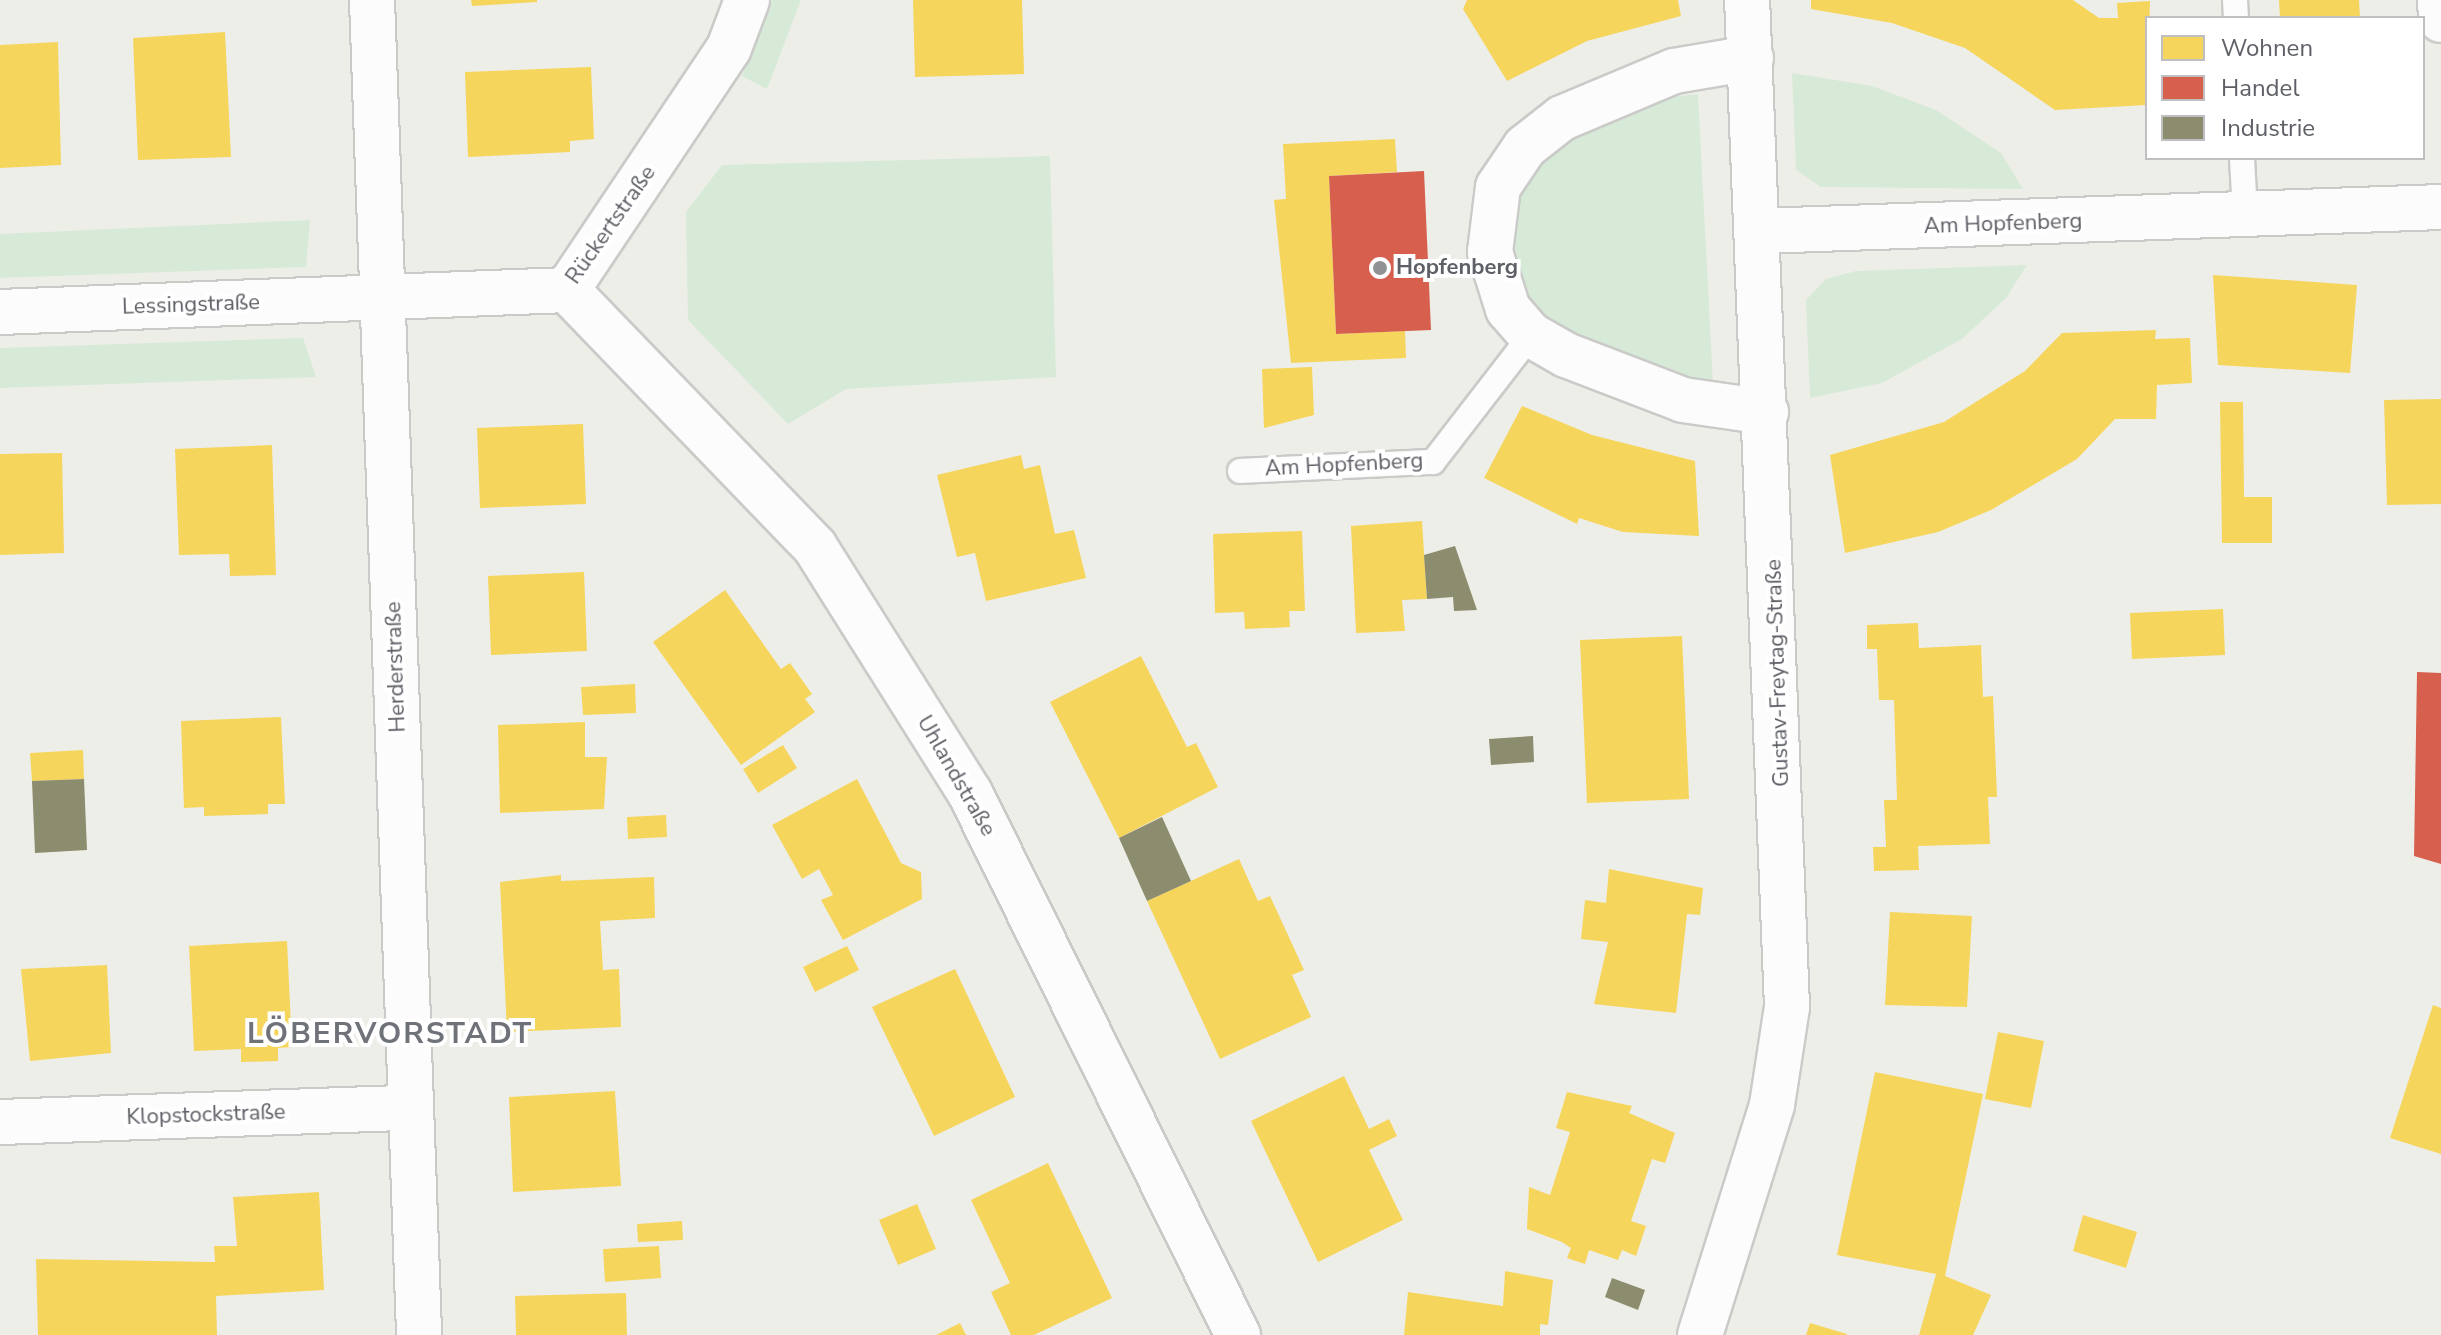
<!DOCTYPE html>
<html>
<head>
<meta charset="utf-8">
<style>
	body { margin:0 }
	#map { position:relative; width:2441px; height:1335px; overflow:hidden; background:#eeeee9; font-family:"Nunito Sans",sans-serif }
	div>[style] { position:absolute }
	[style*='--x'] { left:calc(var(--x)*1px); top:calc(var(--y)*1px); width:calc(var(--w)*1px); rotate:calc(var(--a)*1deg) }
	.green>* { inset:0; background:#d7ead8 }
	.homes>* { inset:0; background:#f6d55c }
	.shops>* { inset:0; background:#d6604d }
	.industry>* { inset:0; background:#8c8c6e }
	.roads { filter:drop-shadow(2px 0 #cacbc9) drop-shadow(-2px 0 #cacbc9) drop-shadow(0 2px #cacbc9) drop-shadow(0 -2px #cacbc9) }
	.lane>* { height:24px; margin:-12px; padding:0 12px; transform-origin:12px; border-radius:12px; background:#fcfcfc }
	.street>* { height:44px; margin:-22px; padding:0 22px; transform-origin:22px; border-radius:22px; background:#fcfcfc }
	.dots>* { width:22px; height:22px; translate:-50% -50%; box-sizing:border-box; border:4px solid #fff; border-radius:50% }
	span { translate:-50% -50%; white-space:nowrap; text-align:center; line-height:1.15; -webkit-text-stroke:8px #fff; paint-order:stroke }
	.street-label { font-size:22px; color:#5e6067 }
	.poi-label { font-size:22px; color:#5e6067; font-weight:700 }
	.left { translate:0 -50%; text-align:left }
	.district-label { font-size:30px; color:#6f7279; font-weight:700; letter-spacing:2px }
	.legend { position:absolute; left:2145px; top:16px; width:280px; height:144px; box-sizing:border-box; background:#fff; border:2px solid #bfbfc2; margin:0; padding:10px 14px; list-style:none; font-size:24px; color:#5e6067 }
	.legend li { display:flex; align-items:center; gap:16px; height:40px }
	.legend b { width:40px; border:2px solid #bfbfc2 }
</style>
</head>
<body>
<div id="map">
	<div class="green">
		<div style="clip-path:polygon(772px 0,801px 0,767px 89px,742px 76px)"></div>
		<div style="clip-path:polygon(1792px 73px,1872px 86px,1936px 110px,2001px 153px,2023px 189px,1821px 187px,1796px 170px)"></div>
		<div style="clip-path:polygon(1698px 94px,1713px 384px,1666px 374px,1542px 321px,1513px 279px,1510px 212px,1523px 179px,1550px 148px,1661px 98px)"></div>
		<div style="clip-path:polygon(1050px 156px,1056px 377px,846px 389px,788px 424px,688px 320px,686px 212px,722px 165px)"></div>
		<div style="clip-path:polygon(310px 220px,306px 267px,0 278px,0 234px)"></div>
		<div style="clip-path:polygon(2027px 265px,2006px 298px,1962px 339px,1882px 383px,1810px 398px,1806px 300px,1826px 279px,1856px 271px)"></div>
		<div style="clip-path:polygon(303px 338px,316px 377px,0 388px,0 348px)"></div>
	</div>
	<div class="homes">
		<div style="clip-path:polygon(471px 0,537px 0,537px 2px,472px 6px)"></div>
		<div style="clip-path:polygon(913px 0,1022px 0,1024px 74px,915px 77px)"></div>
		<div style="clip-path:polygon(1467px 0,1678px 0,1681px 16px,1587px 41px,1507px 81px,1463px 9px)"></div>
		<div style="clip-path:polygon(1811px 0,2073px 0,2099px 18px,2118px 18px,2117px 3px,2150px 1px,2147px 105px,2055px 110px,1965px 48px,1892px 23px,1811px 9px)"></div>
		<div style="clip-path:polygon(2279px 0,2359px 0,2360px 18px,2280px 18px)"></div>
		<div style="clip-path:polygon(225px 32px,231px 157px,138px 160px,133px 38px)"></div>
		<div style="clip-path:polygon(58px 42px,61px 165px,0 168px,0 45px)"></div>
		<div style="clip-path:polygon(591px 67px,594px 139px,570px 141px,570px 152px,468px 157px,465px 72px)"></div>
		<div style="clip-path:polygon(1395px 139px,1397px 172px,1329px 176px,1336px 334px,1405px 331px,1406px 358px,1291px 363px,1274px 200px,1286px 199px,1283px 144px)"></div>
		<div style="clip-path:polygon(2213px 275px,2357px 285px,2350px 373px,2218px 365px)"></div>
		<div style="clip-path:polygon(2156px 330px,2155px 339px,2190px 338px,2192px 383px,2157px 385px,2156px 419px,2115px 419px,2077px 459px,1991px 510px,1938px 532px,1845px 553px,1830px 455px,1944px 422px,2025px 371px,2062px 333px)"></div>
		<div style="clip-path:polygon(1312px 367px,1314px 415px,1264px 428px,1262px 369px)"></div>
		<div style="clip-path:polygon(2441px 399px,2441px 504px,2387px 505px,2384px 400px)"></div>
		<div style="clip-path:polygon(2220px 402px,2243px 402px,2244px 497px,2272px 497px,2272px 543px,2222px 543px)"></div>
		<div style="clip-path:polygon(1522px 406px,1592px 435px,1695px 461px,1699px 536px,1623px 532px,1579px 518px,1577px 524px,1484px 478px)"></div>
		<div style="clip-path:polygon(583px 424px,586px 504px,480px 508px,477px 428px)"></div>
		<div style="clip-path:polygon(272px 445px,276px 575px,230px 576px,229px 554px,179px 555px,175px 449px)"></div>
		<div style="clip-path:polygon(62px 453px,64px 553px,0 555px,0 454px)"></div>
		<div style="clip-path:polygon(1021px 455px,1024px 469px,1040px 465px,1055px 534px,1074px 530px,1086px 578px,986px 601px,975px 553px,957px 557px,937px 475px)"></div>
		<div style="clip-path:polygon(1422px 521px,1427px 599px,1402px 600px,1405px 631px,1356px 633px,1351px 526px)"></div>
		<div style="clip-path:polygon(1302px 531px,1305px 611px,1289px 611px,1290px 627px,1245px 629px,1244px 612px,1215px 613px,1213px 534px)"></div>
		<div style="clip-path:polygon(584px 572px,587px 651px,491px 655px,488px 576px)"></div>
		<div style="clip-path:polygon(725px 590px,781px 669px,790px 663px,812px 694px,805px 699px,815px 712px,741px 765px,653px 642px)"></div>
		<div style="clip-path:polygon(2223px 609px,2225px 655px,2132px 659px,2130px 613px)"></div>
		<div style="clip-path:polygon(1918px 623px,1919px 648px,1981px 645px,1983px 697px,1993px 696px,1997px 797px,1988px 797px,1990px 844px,1918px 846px,1919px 870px,1874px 871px,1873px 847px,1886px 847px,1884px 800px,1897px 800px,1894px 700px,1879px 700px,1877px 649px,1867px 649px,1867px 625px)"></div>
		<div style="clip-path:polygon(1682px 636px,1689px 799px,1587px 803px,1580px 640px)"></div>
		<div style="clip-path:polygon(1141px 656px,1187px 747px,1196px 743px,1218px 787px,1119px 838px,1050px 702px)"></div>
		<div style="clip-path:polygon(635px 684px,636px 713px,583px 715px,581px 687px)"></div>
		<div style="clip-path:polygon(281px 717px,285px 804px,268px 804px,268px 814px,204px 816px,204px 807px,184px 808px,181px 721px)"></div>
		<div style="clip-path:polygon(585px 722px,585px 757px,607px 757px,604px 809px,500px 813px,498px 725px)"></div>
		<div style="clip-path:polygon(783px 745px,797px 768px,758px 793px,743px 769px)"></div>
		<div style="clip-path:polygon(83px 750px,84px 779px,32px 781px,30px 753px)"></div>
		<div style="clip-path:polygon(857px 779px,901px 863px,921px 872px,922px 899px,843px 940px,821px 900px,833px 895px,819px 869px,802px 879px,772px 825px)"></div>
		<div style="clip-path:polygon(666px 815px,667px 837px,628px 839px,627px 817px)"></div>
		<div style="clip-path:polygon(1239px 859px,1258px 901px,1270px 896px,1304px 970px,1292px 975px,1311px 1017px,1220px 1059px,1147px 901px)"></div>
		<div style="clip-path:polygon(1609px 869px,1703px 888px,1700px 915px,1687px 914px,1676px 1013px,1594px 1004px,1608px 942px,1581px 939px,1585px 900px,1606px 903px)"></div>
		<div style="clip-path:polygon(561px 875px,561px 881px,654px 877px,655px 918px,600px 921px,603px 970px,619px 969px,621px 1027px,507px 1032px,500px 882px)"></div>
		<div style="clip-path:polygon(1890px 912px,1972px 916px,1967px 1007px,1885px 1005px)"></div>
		<div style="clip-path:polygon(287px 941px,292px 1047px,278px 1048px,278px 1061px,241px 1062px,241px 1049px,194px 1051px,189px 946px)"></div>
		<div style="clip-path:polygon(847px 946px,859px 970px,815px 992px,803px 967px)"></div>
		<div style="clip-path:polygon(107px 965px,111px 1053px,30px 1061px,21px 969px)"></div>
		<div style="clip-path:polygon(955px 969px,1015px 1097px,934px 1136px,872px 1007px)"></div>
		<div style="clip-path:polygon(2433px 1005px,2441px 1008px,2441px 1154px,2390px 1138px)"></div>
		<div style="clip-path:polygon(1998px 1032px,2044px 1041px,2031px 1108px,1985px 1099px)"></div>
		<div style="clip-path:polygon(1875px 1072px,1983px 1094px,1945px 1276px,1991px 1295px,1973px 1335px,1919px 1335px,1936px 1274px,1837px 1255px)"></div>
		<div style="clip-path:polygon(1344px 1076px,1369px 1129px,1389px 1119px,1397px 1136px,1369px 1150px,1403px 1220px,1318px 1262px,1251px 1121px)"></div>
		<div style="clip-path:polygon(615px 1091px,621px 1186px,513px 1192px,509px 1097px)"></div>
		<div style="clip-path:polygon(1567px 1092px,1632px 1106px,1629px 1113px,1675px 1133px,1665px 1163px,1652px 1159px,1631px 1221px,1646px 1226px,1636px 1256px,1622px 1250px,1618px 1260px,1589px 1250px,1585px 1264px,1567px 1258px,1571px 1248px,1562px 1242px,1527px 1229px,1529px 1187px,1550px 1195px,1570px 1132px,1556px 1128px)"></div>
		<div style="clip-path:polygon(1048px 1163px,1112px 1298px,1034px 1335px,1011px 1335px,991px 1292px,1010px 1283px,971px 1200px)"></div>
		<div style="clip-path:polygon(319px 1192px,324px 1290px,216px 1296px,217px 1335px,38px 1335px,36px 1259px,215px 1262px,214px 1246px,237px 1246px,233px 1197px)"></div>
		<div style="clip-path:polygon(917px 1204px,936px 1249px,898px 1265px,879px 1220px)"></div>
		<div style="clip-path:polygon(2083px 1215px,2137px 1232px,2126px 1268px,2073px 1251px)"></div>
		<div style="clip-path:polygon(682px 1221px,683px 1240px,638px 1242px,637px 1224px)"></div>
		<div style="clip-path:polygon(659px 1246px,661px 1278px,605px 1282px,603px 1249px)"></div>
		<div style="clip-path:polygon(1505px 1271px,1553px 1280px,1548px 1325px,1540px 1324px,1540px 1335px,1404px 1335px,1408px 1292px,1503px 1306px)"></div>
		<div style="clip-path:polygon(626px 1293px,627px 1335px,516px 1335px,515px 1296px)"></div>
		<div style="clip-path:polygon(960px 1323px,966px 1335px,936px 1335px)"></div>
		<div style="clip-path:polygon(1810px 1323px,1847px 1334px,1847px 1335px,1806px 1335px)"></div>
	</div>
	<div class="shops">
		<div style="clip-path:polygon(1424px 171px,1431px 330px,1336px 334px,1329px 176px)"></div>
		<div style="clip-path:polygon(2417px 672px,2441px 673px,2441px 864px,2414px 856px)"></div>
	</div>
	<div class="industry">
		<div style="clip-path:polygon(1455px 546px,1477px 610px,1454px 611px,1453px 597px,1427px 599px,1424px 555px)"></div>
		<div style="clip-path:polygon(1533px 736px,1534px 762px,1491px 765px,1489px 739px)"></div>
		<div style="clip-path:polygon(84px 779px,87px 850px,35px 853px,32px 781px)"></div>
		<div style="clip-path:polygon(1162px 817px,1191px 881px,1147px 901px,1119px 838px)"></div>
		<div style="clip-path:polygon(1612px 1278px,1645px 1290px,1638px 1310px,1605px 1297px)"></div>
	</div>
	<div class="roads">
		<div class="lane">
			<div style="--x:2235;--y:0;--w:18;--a:87"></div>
			<div style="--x:2242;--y:158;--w:56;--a:86.9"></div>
			<div style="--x:1240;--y:471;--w:193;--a:-2.7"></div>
			<div style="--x:1433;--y:462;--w:160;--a:-52.3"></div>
		</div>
		<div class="street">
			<div style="--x:372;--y:0;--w:1336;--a:87.98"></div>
			<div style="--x:2440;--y:0;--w:20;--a:87"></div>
			<div style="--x:1751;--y:58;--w:78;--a:170.4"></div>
			<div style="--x:1674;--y:71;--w:121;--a:157.2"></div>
			<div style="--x:1562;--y:118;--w:47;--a:141.9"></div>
			<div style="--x:1525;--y:147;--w:48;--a:124"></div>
			<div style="--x:1498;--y:187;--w:65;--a:97"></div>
			<div style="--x:1490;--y:252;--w:60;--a:72.5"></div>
			<div style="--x:1508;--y:309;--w:35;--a:49"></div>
			<div style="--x:1531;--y:335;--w:40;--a:29.7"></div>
			<div style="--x:1566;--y:355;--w:125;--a:21"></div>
			<div style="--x:1683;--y:400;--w:84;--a:8.2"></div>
			<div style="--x:1761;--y:231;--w:680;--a:-2.02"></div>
			<div style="--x:567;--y:290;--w:357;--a:46"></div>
			<div style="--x:815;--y:547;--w:291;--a:57.8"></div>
			<div style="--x:970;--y:793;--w:605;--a:63.69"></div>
			<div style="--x:567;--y:290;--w:291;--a:-56.2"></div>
			<div style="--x:729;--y:48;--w:51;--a:-69.4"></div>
			<div style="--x:0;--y:312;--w:567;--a:-2.22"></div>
			<div style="--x:0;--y:1122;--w:411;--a:-2"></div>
			<div style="--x:1700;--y:1335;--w:241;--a:-72.6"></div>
			<div style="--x:1772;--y:1105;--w:99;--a:-81.3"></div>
			<div style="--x:1787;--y:1007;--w:1008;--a:-92.27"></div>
		</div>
	</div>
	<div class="dots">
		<div style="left:1380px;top:268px;background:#909294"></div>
	</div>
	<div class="street-label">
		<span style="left:2003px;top:224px;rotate:-2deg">Am Hopfenberg</span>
		<span style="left:611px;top:225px;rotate:-55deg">Rückertstraße</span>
		<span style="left:191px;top:305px;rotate:-2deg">Lessingstraße</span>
		<span style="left:1344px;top:465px;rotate:-3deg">Am Hopfenberg</span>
		<span style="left:396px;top:667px;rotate:-92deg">Herderstraße</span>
		<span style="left:1778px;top:673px;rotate:-92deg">Gustav-Freytag-Straße</span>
		<span style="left:956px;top:776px;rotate:60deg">Uhlandstraße</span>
		<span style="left:206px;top:1115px;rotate:-2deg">Klopstockstraße</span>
	</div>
	<div class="poi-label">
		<span class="left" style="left:1396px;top:268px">Hopfenberg</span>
	</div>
	<div class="district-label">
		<span style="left:390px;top:1034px">LÖBERVORSTADT</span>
	</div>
	<ul class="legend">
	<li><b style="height:22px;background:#f6d55c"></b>Wohnen</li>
	<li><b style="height:22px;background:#d6604d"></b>Handel</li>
	<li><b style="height:22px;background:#8c8c6e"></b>Industrie</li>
	</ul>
</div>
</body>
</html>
